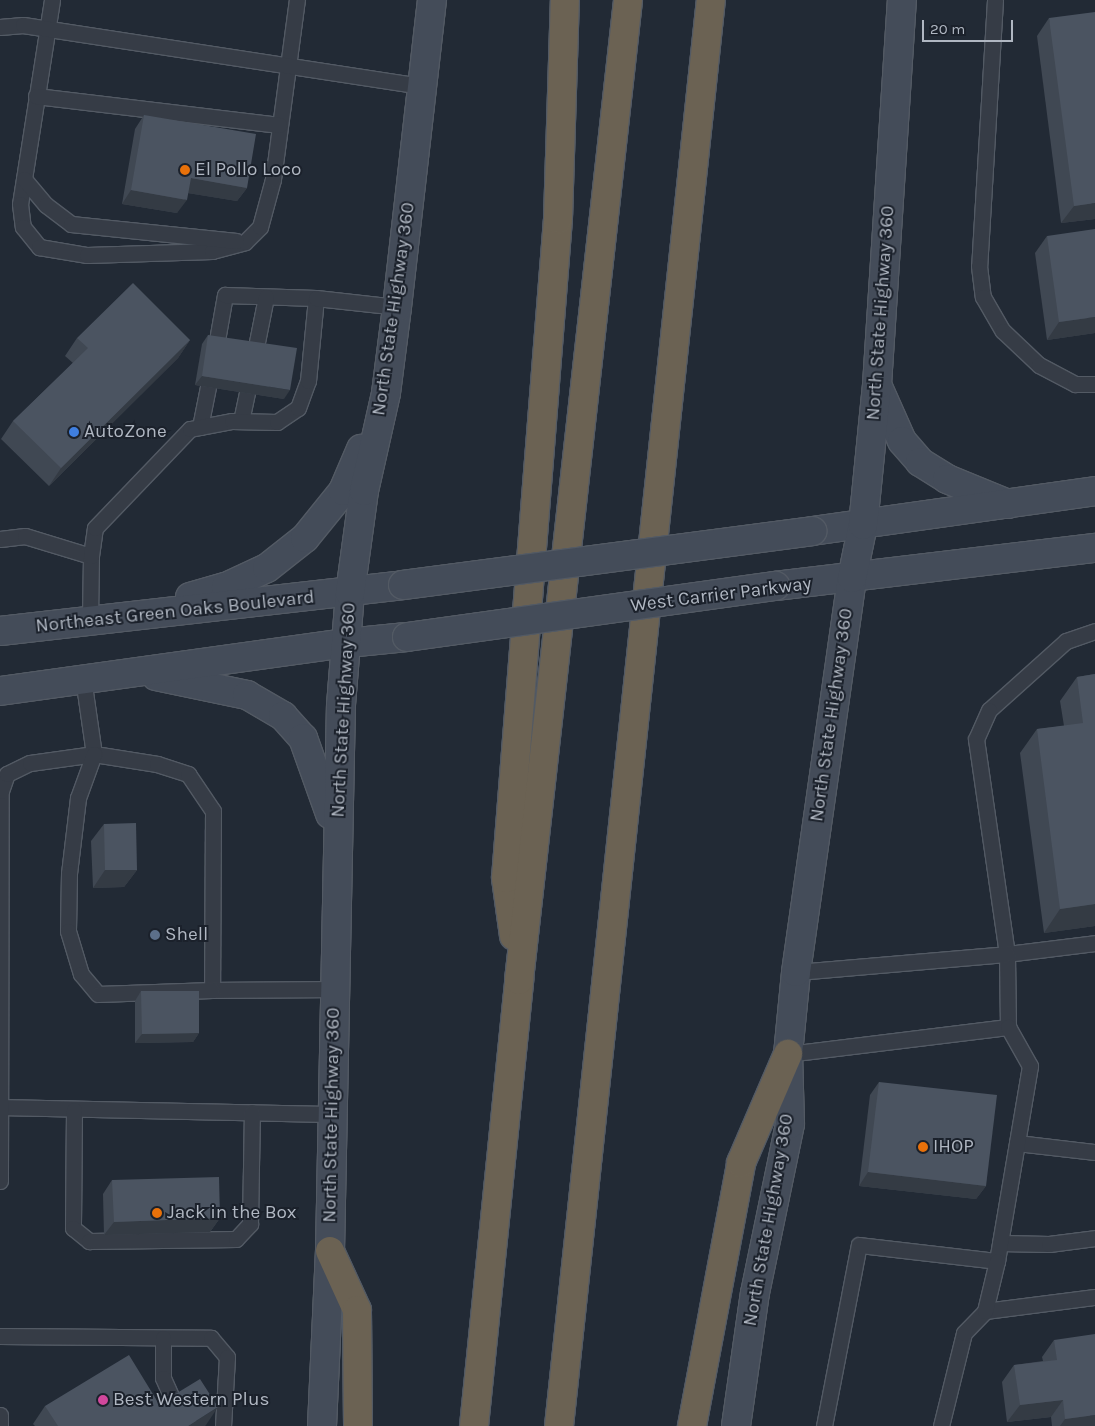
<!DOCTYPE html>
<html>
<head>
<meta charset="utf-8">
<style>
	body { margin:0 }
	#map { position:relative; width:1095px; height:1426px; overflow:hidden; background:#222a35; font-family:Karla,sans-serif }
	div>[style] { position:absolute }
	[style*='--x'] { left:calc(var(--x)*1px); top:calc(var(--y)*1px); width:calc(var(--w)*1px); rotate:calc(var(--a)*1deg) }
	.roads { filter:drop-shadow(1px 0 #535a64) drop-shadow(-1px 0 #535a64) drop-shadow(0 1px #535a64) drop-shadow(0 -1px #535a64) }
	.lane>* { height:15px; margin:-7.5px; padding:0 7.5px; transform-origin:7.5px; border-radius:7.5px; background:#363c46 }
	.secondary>* { height:28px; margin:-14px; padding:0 14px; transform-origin:14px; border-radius:14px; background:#444c59 }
	.highway>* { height:28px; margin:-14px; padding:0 14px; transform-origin:14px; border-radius:14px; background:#6b6253 }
	.bridges { filter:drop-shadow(1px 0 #535a64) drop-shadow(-1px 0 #535a64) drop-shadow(0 1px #535a64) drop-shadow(0 -1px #535a64) }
	.secondary-bridge>* { height:28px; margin:-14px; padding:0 14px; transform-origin:14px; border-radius:14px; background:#444c59 }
	.wall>* { inset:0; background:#404853 }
	.shaded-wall>* { inset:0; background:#343b44 }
	.building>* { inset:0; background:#4b5461 }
	.dots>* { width:14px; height:14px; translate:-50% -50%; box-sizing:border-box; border:2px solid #1b212b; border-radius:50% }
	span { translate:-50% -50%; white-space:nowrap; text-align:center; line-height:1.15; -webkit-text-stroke:4px #1b212b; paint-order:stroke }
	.poi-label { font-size:19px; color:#b0b7c2 }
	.left { translate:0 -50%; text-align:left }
	.street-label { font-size:19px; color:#b0b7c2 }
	.scale { position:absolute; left:922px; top:20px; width:91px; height:22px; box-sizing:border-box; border:2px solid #b0b7c2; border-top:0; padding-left:6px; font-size:15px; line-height:18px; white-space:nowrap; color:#b0b7c2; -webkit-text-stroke:4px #1b212b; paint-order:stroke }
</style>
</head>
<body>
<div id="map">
	<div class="roads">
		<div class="lane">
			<div style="--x:52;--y:0;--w:206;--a:98.9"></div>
			<div style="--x:20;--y:204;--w:23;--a:83"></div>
			<div style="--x:23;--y:227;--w:26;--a:51"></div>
			<div style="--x:39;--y:247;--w:49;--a:9.5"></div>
			<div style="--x:87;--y:255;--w:125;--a:-1.8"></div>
			<div style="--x:212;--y:251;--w:34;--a:-15"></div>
			<div style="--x:245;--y:242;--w:21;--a:-45"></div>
			<div style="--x:260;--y:227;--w:50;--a:-74.8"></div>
			<div style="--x:273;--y:179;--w:181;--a:-82.4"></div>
			<div style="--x:995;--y:0;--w:266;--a:93.4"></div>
			<div style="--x:979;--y:266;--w:31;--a:83"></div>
			<div style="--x:983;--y:297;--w:39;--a:60"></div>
			<div style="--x:1003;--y:331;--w:50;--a:43.4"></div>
			<div style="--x:1039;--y:365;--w:41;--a:27.8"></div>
			<div style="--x:1075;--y:384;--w:20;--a:0"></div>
			<div style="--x:0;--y:27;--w:23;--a:-5"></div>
			<div style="--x:23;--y:25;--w:402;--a:8.7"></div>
			<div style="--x:36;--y:96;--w:245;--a:6.8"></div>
			<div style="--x:24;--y:179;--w:34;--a:50"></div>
			<div style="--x:46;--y:205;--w:31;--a:37"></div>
			<div style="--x:71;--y:224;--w:166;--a:5.9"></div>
			<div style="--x:216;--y:346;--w:52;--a:-80"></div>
			<div style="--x:225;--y:295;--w:91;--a:1.9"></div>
			<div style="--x:255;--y:352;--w:56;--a:-78.7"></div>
			<div style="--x:241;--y:421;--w:29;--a:-78"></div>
			<div style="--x:200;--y:427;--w:41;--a:-78.7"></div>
			<div style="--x:0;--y:539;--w:25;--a:-7"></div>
			<div style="--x:25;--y:536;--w:69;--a:16.9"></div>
			<div style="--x:91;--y:556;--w:64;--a:90.9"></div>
			<div style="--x:91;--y:556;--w:28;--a:-82"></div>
			<div style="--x:95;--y:528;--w:137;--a:-46.2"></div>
			<div style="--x:190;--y:429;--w:43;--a:-10.8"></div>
			<div style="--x:232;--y:421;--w:45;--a:1.3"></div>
			<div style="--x:277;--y:422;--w:25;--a:-34"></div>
			<div style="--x:298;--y:408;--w:29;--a:-70"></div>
			<div style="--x:308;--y:381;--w:83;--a:-84.5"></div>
			<div style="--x:316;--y:298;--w:81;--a:6.3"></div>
			<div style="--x:1095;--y:631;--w:31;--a:161"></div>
			<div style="--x:1066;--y:641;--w:103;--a:138.1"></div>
			<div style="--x:989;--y:710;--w:32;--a:114"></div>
			<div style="--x:976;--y:739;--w:217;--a:81.8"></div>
			<div style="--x:1007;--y:954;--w:89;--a:-7.1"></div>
			<div style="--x:83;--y:678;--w:77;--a:81.8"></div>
			<div style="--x:94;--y:754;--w:64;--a:9"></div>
			<div style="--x:157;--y:764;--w:33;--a:18"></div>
			<div style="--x:188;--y:774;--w:45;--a:56"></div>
			<div style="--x:213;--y:811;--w:179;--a:90.3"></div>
			<div style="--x:212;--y:990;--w:121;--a:-0.5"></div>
			<div style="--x:788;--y:1054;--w:222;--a:-7"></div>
			<div style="--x:1008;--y:1027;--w:73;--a:-90.8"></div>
			<div style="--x:1007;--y:954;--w:212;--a:175.1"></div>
			<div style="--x:0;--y:1107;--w:333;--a:1.2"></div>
			<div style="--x:74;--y:1110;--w:118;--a:90.5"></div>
			<div style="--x:73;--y:1228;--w:21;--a:39"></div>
			<div style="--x:89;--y:1241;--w:147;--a:-0.8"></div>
			<div style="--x:236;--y:1239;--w:21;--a:-47"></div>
			<div style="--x:250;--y:1224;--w:112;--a:-89"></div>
			<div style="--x:1017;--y:1143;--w:79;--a:6.6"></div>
			<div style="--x:0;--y:1181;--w:390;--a:-89.9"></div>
			<div style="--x:1;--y:791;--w:18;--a:-71"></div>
			<div style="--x:7;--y:774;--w:25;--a:-26"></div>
			<div style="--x:30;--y:763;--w:65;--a:-8"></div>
			<div style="--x:94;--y:754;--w:47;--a:110"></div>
			<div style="--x:78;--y:798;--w:76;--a:96.8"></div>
			<div style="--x:69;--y:873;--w:58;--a:91"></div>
			<div style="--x:68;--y:931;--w:45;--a:73.2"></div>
			<div style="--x:81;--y:974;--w:26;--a:50"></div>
			<div style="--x:98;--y:994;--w:114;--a:-2"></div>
			<div style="--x:1000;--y:1243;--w:49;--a:1.2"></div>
			<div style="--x:1049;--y:1244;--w:46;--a:-7.4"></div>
			<div style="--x:985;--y:1311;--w:111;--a:-7.3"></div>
			<div style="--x:0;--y:1336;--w:211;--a:0.5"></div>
			<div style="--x:211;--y:1338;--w:25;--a:50"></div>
			<div style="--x:227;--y:1357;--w:69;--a:93.3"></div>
			<div style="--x:163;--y:1338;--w:40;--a:90"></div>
			<div style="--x:163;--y:1378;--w:30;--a:66"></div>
			<div style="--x:0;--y:1415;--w:11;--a:90"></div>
			<div style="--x:824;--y:1426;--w:184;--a:-79.1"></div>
			<div style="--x:859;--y:1245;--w:139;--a:6.6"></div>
			<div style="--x:997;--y:1261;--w:198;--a:-80.4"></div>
			<div style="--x:1030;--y:1066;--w:45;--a:-119.4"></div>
			<div style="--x:941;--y:1426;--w:96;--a:-76.1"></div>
			<div style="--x:964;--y:1333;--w:30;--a:-46"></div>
			<div style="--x:985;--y:1311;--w:51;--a:-76.5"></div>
		</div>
		<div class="secondary">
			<div style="--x:878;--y:387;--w:59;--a:66"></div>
			<div style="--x:902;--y:441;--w:28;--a:49"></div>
			<div style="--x:920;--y:462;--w:32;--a:32"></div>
			<div style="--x:947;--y:479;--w:66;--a:22.3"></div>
			<div style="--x:812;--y:531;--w:286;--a:-8"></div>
			<div style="--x:775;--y:586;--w:322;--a:-6.8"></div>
			<div style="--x:190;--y:597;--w:37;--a:-16"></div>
			<div style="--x:226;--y:587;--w:45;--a:-24.9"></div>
			<div style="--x:267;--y:568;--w:48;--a:-38.3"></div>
			<div style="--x:305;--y:538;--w:60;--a:-51"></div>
			<div style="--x:343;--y:491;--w:46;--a:-66.8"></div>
			<div style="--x:0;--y:631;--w:406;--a:-6.5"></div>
			<div style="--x:156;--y:676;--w:93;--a:11.8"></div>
			<div style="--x:247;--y:695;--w:42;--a:30.3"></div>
			<div style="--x:283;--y:716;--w:30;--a:48"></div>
			<div style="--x:303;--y:738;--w:81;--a:70.4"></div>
			<div style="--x:0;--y:691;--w:350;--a:-7.9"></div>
			<div style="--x:347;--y:643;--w:60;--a:-5.7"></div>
			<div style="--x:322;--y:1426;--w:175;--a:-87.4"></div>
			<div style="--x:330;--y:1251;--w:546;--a:-88.85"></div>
			<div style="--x:341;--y:705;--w:112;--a:-85.4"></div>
			<div style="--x:350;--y:593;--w:103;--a:-82.2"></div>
			<div style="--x:364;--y:491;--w:100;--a:-77.3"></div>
			<div style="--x:386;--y:393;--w:87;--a:-82.7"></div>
			<div style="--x:397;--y:307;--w:309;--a:-83.5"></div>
			<div style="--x:736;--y:1426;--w:134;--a:-81.9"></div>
			<div style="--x:755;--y:1293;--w:173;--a:-78.3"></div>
			<div style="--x:790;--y:1124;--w:70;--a:-91.6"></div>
			<div style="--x:788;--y:1054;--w:82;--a:-84.4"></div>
			<div style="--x:796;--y:972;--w:398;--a:-81.9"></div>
			<div style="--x:852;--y:578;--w:54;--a:-78.3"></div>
			<div style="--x:863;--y:525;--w:141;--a:-84.3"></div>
			<div style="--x:877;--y:385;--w:386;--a:-86.3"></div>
		</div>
		<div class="highway">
			<div style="--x:514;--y:936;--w:59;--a:-97.9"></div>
			<div style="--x:506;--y:878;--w:661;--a:-85.49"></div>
			<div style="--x:558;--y:219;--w:219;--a:-88.2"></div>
			<div style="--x:330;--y:1251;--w:65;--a:65.4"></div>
			<div style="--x:357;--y:1310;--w:116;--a:89.5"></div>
			<div style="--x:474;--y:1426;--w:448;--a:-84.2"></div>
			<div style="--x:519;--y:980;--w:986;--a:-83.65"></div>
			<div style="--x:559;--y:1426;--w:1434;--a:-83.92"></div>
			<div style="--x:692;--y:1426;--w:268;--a:-79.4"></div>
			<div style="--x:741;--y:1163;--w:119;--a:-66.7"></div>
		</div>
	</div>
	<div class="bridges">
		<div class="secondary-bridge">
			<div style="--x:403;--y:585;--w:413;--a:-7.5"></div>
			<div style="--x:407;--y:637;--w:372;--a:-7.9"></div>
		</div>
	</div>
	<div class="wall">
		<div style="clip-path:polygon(1049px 18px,1095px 219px,1061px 223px,1037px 36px)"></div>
		<div style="clip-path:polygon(144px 115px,247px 188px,237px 201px,188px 193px,177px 213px,122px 204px,135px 129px)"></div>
		<div style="clip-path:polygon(1047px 236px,1095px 333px,1047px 340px,1035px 253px)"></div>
		<div style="clip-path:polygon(208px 335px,284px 399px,195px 385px,202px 344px)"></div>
		<div style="clip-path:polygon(77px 338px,190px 340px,178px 358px,49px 486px,1px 439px,13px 421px,73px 363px,65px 356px)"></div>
		<div style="clip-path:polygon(1095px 674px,1095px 926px,1044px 933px,1020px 753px,1037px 729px,1064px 726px,1060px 701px,1077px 677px)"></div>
		<div style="clip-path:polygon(104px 824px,137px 870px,124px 887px,93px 888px,91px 841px)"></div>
		<div style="clip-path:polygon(141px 991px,199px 1033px,193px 1042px,135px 1043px,135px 1001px)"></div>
		<div style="clip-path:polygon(879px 1082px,986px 1186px,976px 1199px,859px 1186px,870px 1095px)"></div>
		<div style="clip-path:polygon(112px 1180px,220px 1218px,210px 1232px,104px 1235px,103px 1194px)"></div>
		<div style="clip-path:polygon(1054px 1340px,1095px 1426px,1052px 1426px,1051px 1417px,1007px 1422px,1002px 1382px,1014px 1365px,1043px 1361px,1042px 1357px)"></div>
		<div style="clip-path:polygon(159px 1404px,206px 1425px,204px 1426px,35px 1426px,33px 1424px,45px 1406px)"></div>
	</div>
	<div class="shaded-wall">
		<div style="clip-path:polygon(191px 178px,247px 188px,237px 201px,181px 192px)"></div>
		<div style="clip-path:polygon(131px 190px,187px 200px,177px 213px,122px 204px)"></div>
		<div style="clip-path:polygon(1095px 203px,1095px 219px,1061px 223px,1074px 206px)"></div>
		<div style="clip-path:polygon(1095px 317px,1095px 333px,1047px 340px,1059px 322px)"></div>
		<div style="clip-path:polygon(190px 340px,178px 358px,49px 486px,61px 468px)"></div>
		<div style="clip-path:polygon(202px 376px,290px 390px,284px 399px,195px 385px)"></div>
		<div style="clip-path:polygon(105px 870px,137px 870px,124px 887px,93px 888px)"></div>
		<div style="clip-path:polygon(1095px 904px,1095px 926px,1044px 933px,1060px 909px)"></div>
		<div style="clip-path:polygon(199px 1033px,193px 1042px,135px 1043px,142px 1034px)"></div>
		<div style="clip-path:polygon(868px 1172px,986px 1186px,976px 1199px,859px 1186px)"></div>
		<div style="clip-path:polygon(220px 1218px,210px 1232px,104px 1235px,114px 1222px)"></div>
		<div style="clip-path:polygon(1063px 1400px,1051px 1417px,1007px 1422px,1020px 1405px)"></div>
		<div style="clip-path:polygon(218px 1407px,206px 1425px,204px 1426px,188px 1426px)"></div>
		<div style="clip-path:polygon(1095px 1415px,1095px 1426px,1060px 1426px,1065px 1419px)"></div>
	</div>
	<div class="building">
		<div style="clip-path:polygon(1095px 12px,1095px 203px,1074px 206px,1049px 18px)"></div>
		<div style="clip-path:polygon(144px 115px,256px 134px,247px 188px,191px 178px,187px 200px,131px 190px)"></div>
		<div style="clip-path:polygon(1095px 229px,1095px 317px,1059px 322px,1047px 236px)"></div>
		<div style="clip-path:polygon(133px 283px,190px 340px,61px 468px,13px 421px,88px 348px,77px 338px)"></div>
		<div style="clip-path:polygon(208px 335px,297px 348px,290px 390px,202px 376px)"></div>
		<div style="clip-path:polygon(1095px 674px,1095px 904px,1060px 909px,1037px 729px,1083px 723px,1077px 677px)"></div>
		<div style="clip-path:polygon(136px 823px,137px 870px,105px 870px,104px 824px)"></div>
		<div style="clip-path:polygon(141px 991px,199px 991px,199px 1033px,142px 1034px)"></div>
		<div style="clip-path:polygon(879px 1082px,997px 1095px,986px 1186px,868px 1172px)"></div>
		<div style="clip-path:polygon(219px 1177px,220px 1218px,114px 1222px,112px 1180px)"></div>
		<div style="clip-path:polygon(1095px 1334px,1095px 1415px,1065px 1419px,1063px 1400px,1020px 1405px,1014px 1365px,1057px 1360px,1054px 1340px)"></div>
		<div style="clip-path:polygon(129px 1355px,159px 1404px,200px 1379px,218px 1407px,188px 1426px,58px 1426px,45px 1406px)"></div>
	</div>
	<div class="dots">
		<div style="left:185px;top:170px;background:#e8710a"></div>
		<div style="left:74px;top:432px;background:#3f7fe0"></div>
		<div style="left:155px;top:935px;background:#5c6f8a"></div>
		<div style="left:923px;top:1147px;background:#e8710a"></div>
		<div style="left:157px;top:1213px;background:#e8710a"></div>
		<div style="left:103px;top:1400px;background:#d1479c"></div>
	</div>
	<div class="poi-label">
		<span class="left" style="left:195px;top:170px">El Pollo Loco</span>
		<span class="left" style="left:84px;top:432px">AutoZone</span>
		<span class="left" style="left:165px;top:935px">Shell</span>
		<span class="left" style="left:933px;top:1147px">IHOP</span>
		<span class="left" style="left:167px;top:1213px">Jack in the Box</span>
		<span class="left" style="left:113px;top:1400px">Best Western Plus</span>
	</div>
	<div class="street-label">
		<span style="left:394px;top:309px;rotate:-82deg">North State Highway 360</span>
		<span style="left:881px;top:313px;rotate:-86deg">North State Highway 360</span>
		<span style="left:721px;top:595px;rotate:-7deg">West Carrier Parkway</span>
		<span style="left:175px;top:612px;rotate:-6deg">Northeast Green Oaks Boulevard</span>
		<span style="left:344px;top:710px;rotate:-87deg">North State Highway 360</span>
		<span style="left:832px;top:715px;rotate:-82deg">North State Highway 360</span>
		<span style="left:332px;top:1115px;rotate:-89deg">North State Highway 360</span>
		<span style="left:769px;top:1220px;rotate:-80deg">North State Highway 360</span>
	</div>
	<div class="scale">20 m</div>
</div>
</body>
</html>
